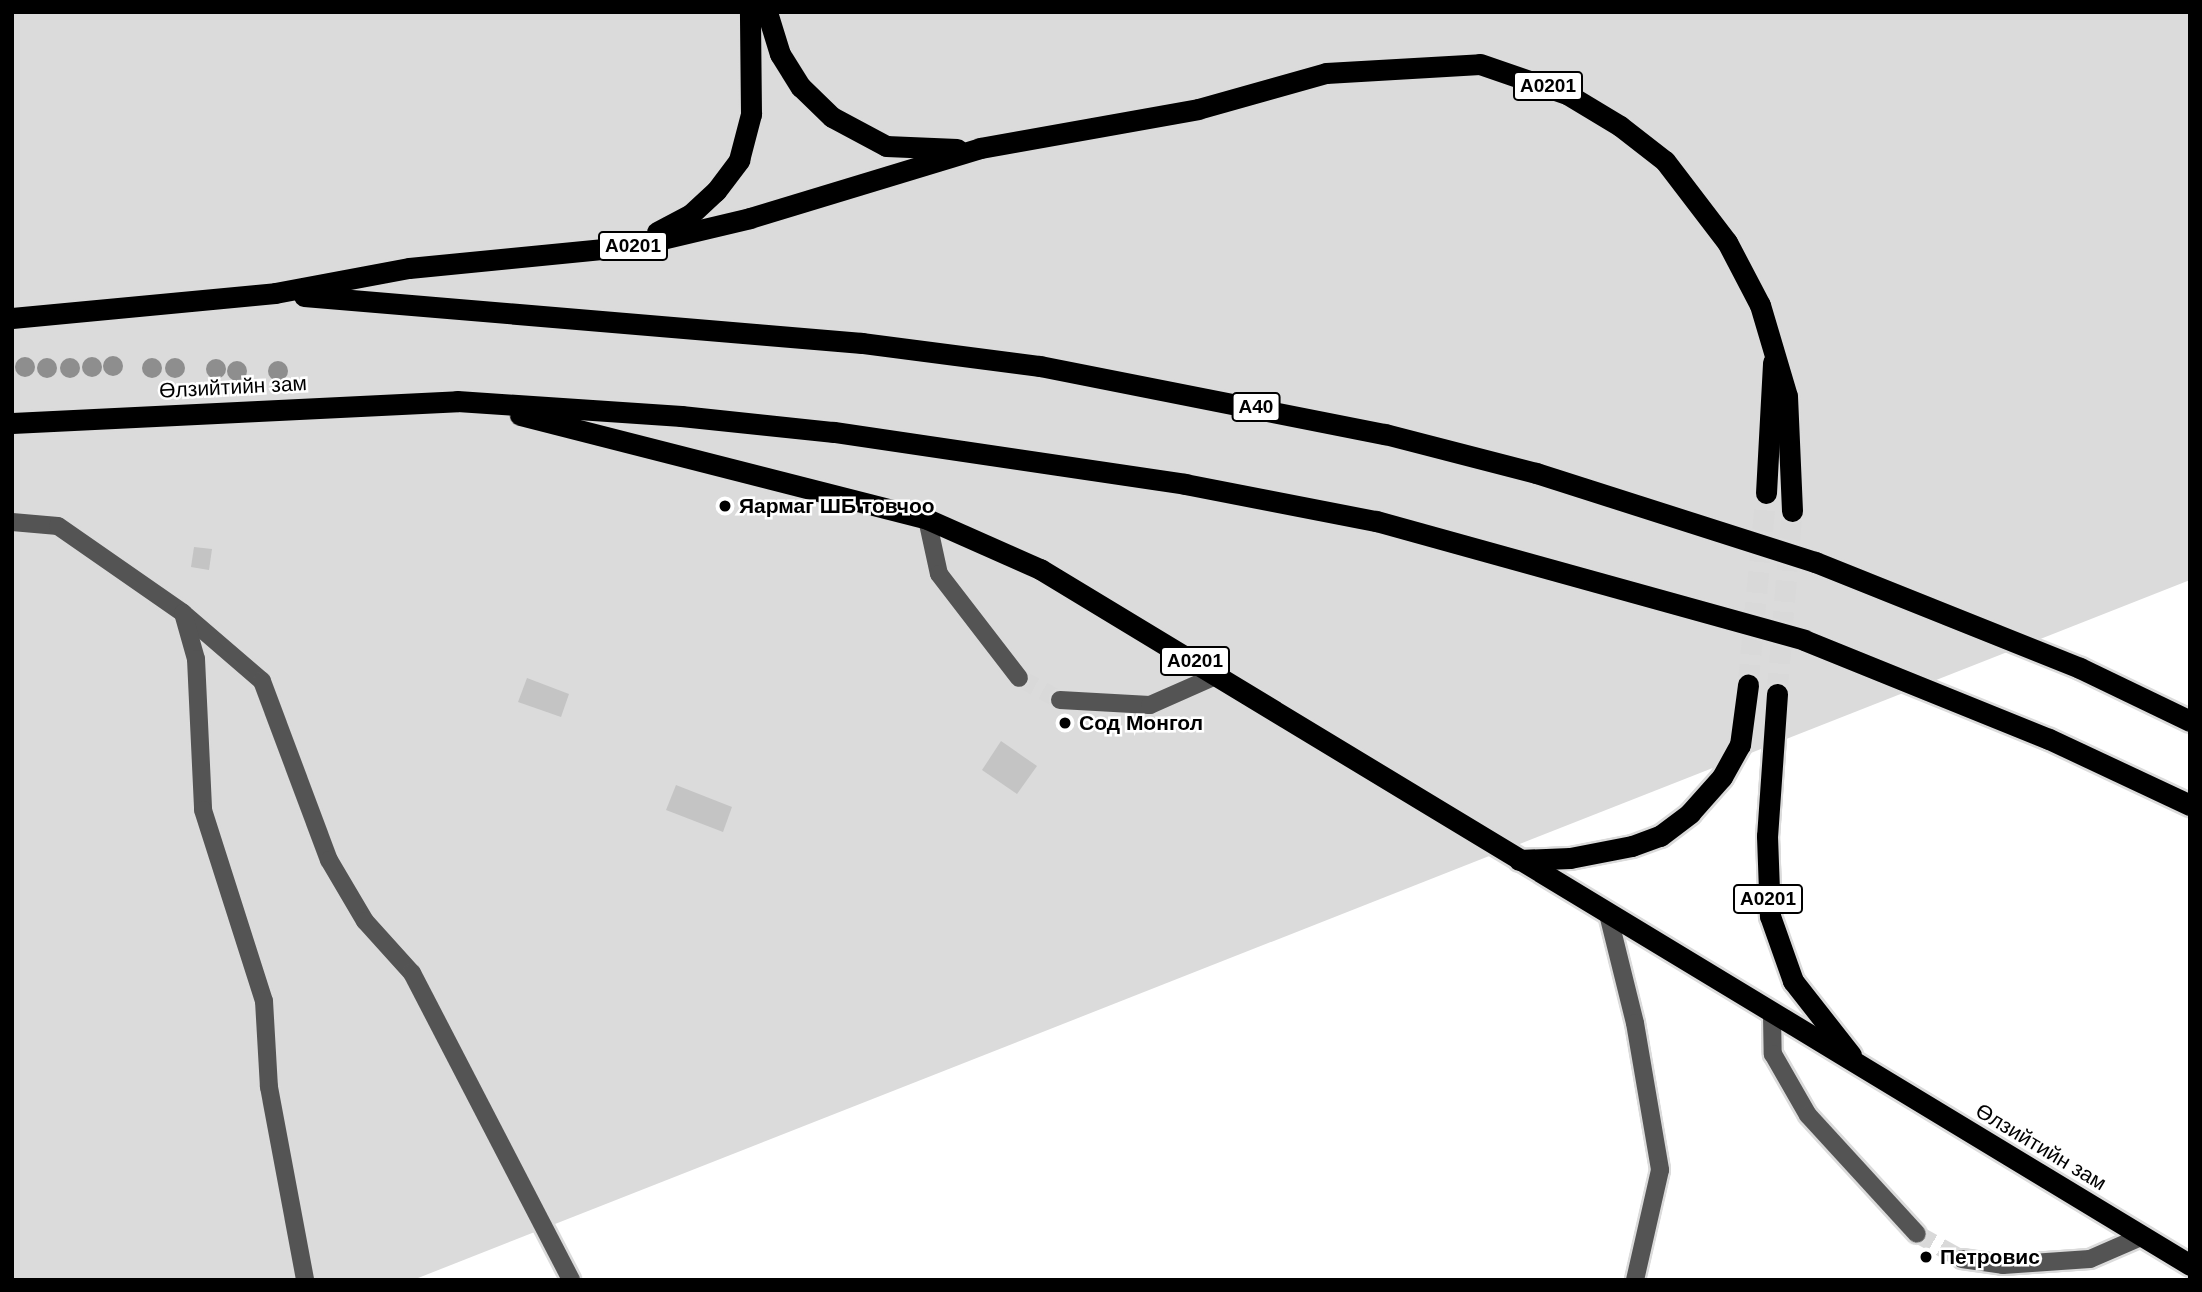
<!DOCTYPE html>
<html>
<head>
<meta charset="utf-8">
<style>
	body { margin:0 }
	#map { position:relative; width:2202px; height:1292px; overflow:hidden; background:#fff; font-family:Arial,sans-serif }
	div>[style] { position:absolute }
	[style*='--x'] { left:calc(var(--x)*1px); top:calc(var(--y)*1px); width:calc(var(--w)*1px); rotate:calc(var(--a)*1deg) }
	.green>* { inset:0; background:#dbdbdb }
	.building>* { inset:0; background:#c4c4c4 }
	.minor-tunnel>* { height:18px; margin-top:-9px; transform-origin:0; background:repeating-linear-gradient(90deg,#d9d9d9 0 18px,transparent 0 27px) }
	.highway-tunnel>* { height:21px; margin-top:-10.5px; transform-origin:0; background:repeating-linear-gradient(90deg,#d9d9d9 0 21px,transparent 0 31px) }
	.roads { filter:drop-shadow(2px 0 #dbdbdb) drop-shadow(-2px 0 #dbdbdb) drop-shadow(0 2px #dbdbdb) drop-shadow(0 -2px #dbdbdb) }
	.minor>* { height:18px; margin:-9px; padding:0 9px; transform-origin:9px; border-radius:9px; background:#545454 }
	.highway>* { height:21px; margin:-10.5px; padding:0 10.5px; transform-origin:10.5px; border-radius:10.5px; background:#000 }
	.trees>* { width:20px; height:20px; margin:-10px; border-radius:50%; background:#8e8e8e }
	.dots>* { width:19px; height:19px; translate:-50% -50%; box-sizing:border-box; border:4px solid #fff; border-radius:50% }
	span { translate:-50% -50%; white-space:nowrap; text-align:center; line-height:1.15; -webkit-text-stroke:5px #fff; paint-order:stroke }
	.shield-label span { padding:2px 5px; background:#fff; border:2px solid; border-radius:5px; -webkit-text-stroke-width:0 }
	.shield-label { font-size:19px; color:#000; font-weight:700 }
	.street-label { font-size:21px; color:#000 }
	.poi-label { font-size:21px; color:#000; font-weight:700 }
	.left { translate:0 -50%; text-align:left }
	.frame { position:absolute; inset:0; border:14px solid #000; pointer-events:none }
</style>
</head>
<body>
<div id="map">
	<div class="green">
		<div style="clip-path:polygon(12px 12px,2190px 12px,2190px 580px,413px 1280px,12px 1280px)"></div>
	</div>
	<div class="building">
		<div style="clip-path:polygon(194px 547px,212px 549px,209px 570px,191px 567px)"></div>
		<div style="clip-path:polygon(527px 678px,569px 694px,561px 717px,518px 702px)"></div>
		<div style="clip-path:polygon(1001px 741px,1037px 766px,1017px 794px,982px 770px)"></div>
		<div style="clip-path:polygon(676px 785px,732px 807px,723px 832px,666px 810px)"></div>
	</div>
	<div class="minor-tunnel">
		<div style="--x:1019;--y:678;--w:47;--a:28.2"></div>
		<div style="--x:1917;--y:1234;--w:51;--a:29.1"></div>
	</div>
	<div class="highway-tunnel">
		<div style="--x:1748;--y:685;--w:193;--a:-84.6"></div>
		<div style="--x:1777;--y:694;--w:184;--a:-85.3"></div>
	</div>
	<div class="roads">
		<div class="minor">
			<div style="--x:927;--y:519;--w:56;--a:77.7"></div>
			<div style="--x:939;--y:574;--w:131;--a:52.4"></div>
			<div style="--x:12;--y:522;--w:46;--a:5"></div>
			<div style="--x:58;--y:526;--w:152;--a:34.8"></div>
			<div style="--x:183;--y:613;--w:104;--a:40.7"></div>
			<div style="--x:262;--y:681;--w:191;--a:69.5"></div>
			<div style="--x:329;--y:860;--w:71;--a:59.5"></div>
			<div style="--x:365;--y:921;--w:70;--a:47.9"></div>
			<div style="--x:412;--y:973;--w:346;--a:62.6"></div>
			<div style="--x:183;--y:613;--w:48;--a:74.2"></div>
			<div style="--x:196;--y:659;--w:151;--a:87.3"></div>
			<div style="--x:203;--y:810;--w:201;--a:72.3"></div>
			<div style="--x:264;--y:1001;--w:86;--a:86.7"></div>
			<div style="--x:269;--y:1087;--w:196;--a:79.4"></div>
			<div style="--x:1060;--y:700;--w:90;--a:3.2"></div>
			<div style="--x:1150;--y:705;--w:74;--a:-23.8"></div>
			<div style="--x:1608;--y:914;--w:112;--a:76.1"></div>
			<div style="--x:1635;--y:1023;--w:149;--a:80.3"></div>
			<div style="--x:1660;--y:1170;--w:113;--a:102.8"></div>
			<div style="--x:1772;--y:1015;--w:39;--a:89"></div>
			<div style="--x:1773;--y:1054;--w:70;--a:60.2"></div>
			<div style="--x:1808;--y:1115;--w:161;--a:47.5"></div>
			<div style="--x:1962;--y:1259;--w:41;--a:8.3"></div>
			<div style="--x:2003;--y:1265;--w:87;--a:-3.9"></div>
			<div style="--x:2090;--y:1259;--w:58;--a:-23.5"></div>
		</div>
		<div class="highway">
			<div style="--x:767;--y:12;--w:44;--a:72.8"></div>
			<div style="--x:780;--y:54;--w:39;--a:58"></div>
			<div style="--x:801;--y:87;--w:43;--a:44.1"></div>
			<div style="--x:832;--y:117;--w:61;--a:28.2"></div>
			<div style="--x:886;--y:146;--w:71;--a:2.4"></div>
			<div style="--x:657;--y:232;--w:38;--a:-28"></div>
			<div style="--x:691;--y:214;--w:34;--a:-43"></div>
			<div style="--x:716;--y:191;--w:39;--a:-53"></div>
			<div style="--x:739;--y:160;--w:48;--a:-75.4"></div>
			<div style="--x:751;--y:114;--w:102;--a:-90.6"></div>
			<div style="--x:304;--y:296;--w:560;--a:4.81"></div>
			<div style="--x:862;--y:343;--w:179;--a:7.4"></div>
			<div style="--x:1040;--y:366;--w:352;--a:11.2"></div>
			<div style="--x:1385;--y:434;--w:156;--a:14.5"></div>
			<div style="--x:1536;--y:473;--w:293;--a:17.7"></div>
			<div style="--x:1815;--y:562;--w:285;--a:21.8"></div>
			<div style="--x:2080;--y:668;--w:122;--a:25.7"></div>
			<div style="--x:12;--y:318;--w:264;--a:-5.4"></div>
			<div style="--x:275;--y:293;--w:136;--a:-10.6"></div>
			<div style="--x:409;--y:268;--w:224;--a:-5.6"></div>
			<div style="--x:632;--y:246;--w:121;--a:-13.3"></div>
			<div style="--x:750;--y:218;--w:240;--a:-16.9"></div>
			<div style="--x:980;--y:148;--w:221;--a:-10.1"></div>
			<div style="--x:1198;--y:109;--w:133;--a:-15.7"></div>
			<div style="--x:1326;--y:73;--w:154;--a:-3.3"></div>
			<div style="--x:1480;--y:64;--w:92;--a:19"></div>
			<div style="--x:1567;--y:94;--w:62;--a:31.1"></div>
			<div style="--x:1620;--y:126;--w:57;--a:37.9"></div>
			<div style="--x:1665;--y:161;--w:102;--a:52.6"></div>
			<div style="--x:1727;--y:242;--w:71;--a:62.4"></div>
			<div style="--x:1760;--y:305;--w:95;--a:73.5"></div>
			<div style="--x:1787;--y:396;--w:115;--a:87.5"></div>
			<div style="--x:520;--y:415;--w:420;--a:14.3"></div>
			<div style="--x:927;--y:519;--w:124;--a:23.9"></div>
			<div style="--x:1040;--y:569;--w:1344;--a:31.18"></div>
			<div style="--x:12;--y:423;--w:446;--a:-2.8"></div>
			<div style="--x:457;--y:401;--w:225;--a:3.8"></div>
			<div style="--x:681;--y:416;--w:154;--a:6"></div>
			<div style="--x:834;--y:432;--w:355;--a:8.4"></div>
			<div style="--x:1185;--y:484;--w:195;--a:11"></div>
			<div style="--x:1376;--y:521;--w:444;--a:15.5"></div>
			<div style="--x:1804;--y:640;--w:264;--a:22"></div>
			<div style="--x:2049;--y:739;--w:156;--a:25.1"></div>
			<div style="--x:1766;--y:493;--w:131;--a:-86.9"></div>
			<div style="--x:1777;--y:694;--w:142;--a:94"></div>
			<div style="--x:1767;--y:836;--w:80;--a:87.9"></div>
			<div style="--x:1770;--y:916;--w:69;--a:70.5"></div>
			<div style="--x:1793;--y:981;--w:94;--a:51.9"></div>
			<div style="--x:1519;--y:860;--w:51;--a:-2.2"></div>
			<div style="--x:1570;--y:858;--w:63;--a:-11"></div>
			<div style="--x:1632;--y:846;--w:30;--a:-20"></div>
			<div style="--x:1660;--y:836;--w:38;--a:-37"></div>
			<div style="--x:1690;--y:813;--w:48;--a:-48.4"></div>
			<div style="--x:1722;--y:777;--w:37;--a:-61"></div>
			<div style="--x:1740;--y:745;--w:61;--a:-82.4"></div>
		</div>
	</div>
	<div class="trees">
		<div style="left:113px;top:366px"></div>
		<div style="left:25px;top:367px"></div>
		<div style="left:92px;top:367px"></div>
		<div style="left:47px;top:368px"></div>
		<div style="left:70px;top:368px"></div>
		<div style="left:152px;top:368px"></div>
		<div style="left:175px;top:368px"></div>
		<div style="left:216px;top:369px"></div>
		<div style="left:237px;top:371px"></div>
		<div style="left:278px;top:371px"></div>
	</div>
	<div class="dots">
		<div style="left:725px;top:506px;background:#000"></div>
		<div style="left:1065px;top:723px;background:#000"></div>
		<div style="left:1926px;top:1257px;background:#000"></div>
	</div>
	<div class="shield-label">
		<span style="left:1548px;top:86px">A0201</span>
		<span style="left:633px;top:246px">A0201</span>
		<span style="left:1256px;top:407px">A40</span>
		<span style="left:1195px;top:661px">A0201</span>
		<span style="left:1768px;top:899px">A0201</span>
	</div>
	<div class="street-label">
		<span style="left:233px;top:387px;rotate:-3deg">Өлзийтийн зам</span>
		<span style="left:2041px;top:1147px;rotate:31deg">Өлзийтийн зам</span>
	</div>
	<div class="poi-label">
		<span class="left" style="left:739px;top:506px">Яармаг ШБ товчоо</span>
		<span class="left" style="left:1079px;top:723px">Сод Монгол</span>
		<span class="left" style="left:1940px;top:1257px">Петровис</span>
	</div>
	<div class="frame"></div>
</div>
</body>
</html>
